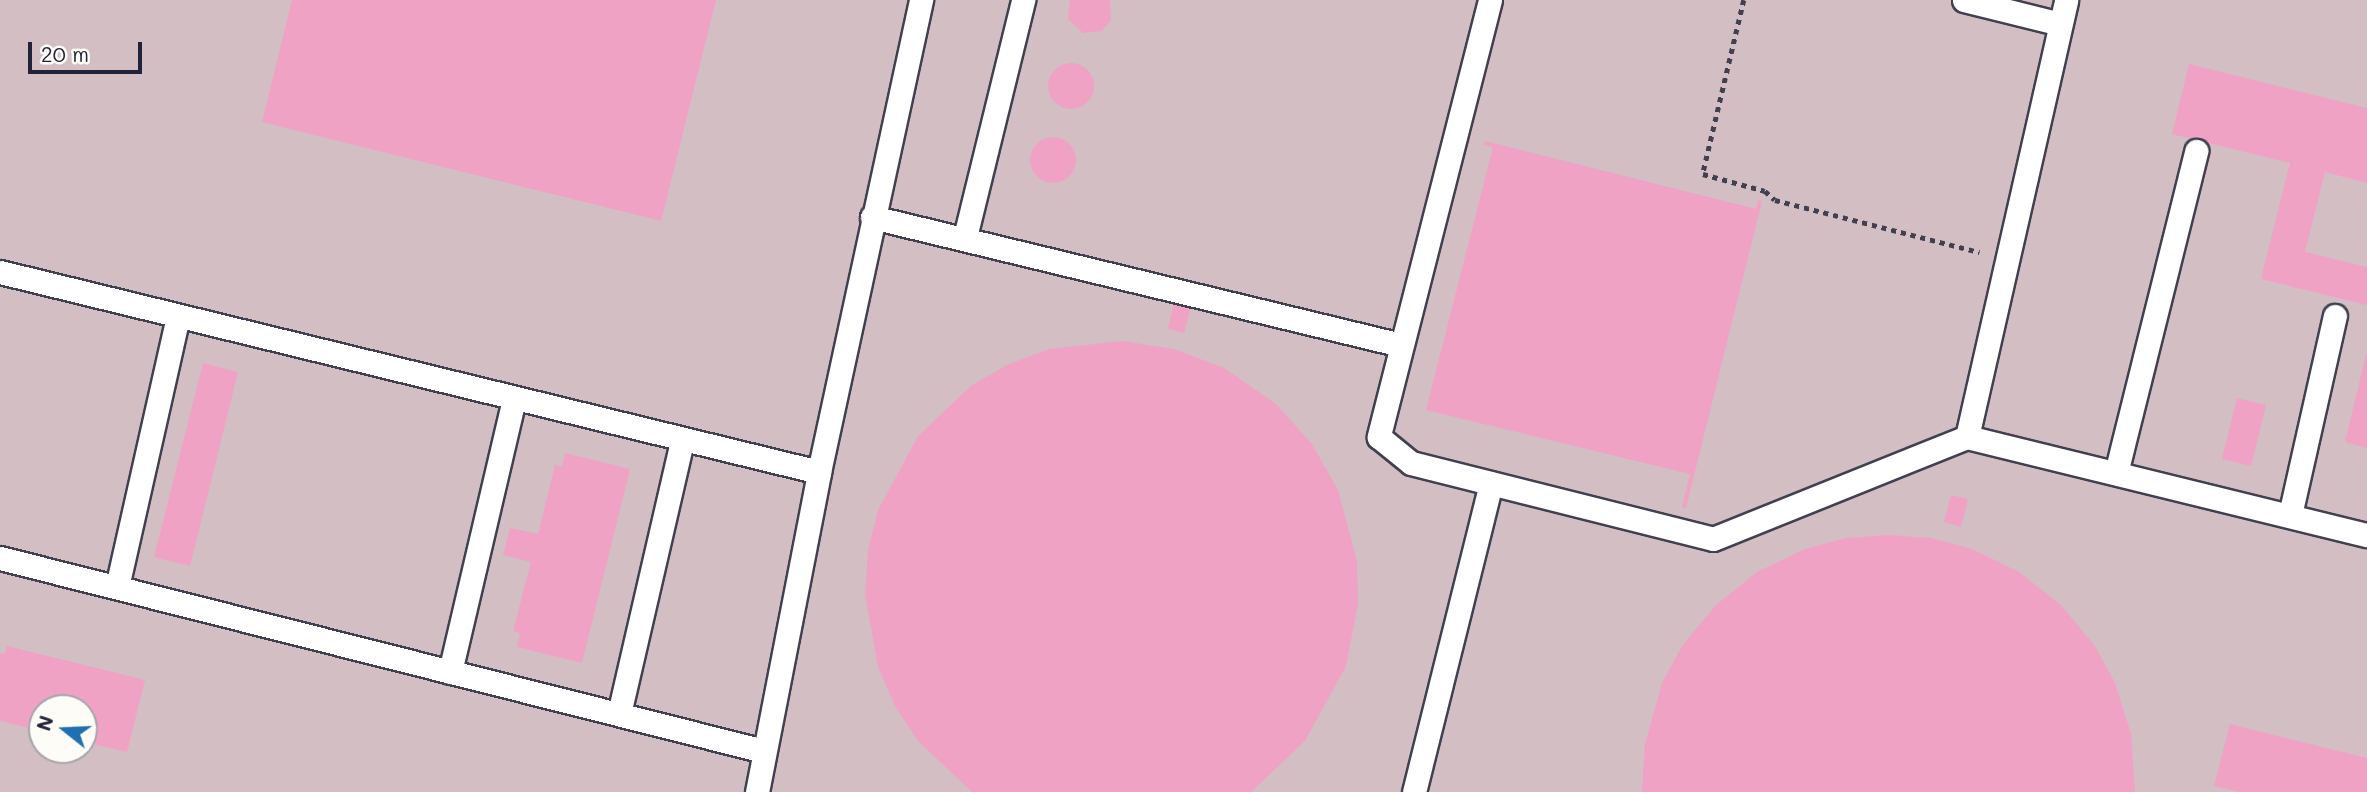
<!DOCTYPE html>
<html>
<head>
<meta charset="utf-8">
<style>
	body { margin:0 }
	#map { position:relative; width:2367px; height:792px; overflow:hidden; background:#efe9cf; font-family:Mali,sans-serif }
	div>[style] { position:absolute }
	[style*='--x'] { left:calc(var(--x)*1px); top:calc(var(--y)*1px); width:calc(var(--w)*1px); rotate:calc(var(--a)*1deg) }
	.industrial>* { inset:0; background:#d2bec3 }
	.building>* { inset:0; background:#f0a2c5 }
	.round { border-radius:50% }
	.path>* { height:4.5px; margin-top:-2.25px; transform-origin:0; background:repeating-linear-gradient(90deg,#414051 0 5px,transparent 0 10px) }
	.roads { filter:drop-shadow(2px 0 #414051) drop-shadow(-2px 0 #414051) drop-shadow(0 2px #414051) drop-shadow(0 -2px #414051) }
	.lane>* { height:23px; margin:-11.5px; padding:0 11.5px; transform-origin:11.5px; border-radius:11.5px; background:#fff }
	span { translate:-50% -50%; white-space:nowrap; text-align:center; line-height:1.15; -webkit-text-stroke:7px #fdfcf7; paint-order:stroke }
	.north { position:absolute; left:28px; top:694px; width:70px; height:70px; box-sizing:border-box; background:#fdfcf7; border:2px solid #a5a5ac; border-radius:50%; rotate:288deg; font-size:19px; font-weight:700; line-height:28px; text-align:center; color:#22223b }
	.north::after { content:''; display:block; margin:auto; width:24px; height:32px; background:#1f6fb2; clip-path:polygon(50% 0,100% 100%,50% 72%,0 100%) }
	.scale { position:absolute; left:28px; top:42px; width:114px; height:32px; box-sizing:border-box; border:4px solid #22223b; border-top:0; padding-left:9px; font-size:21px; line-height:24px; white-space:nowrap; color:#22223b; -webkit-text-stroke:5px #fdfcf7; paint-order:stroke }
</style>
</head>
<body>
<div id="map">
	<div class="industrial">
		<div style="clip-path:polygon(evenodd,0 0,2367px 0,2367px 792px,0 792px,0 0,42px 708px,84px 708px,84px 750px,42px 750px,42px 708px)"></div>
	</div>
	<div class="building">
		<div style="clip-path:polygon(292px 0,716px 0,661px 221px,262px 122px)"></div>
		<div style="clip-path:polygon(1070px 0,1110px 0,1111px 20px,1102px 31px,1083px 33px,1068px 19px)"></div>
		<div class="round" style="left:1048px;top:63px;width:46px;height:46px"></div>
		<div style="clip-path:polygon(2189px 64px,2367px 108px,2367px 183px,2325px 172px,2305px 252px,2367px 267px,2367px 305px,2261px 279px,2290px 163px,2172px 134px)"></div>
		<div class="round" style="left:1030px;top:137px;width:46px;height:46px"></div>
		<div style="clip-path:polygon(1485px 141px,1756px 209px,1758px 200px,1762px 201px,1686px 508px,1682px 508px,1690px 474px,1426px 410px,1493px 147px,1484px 145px)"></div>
		<div style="clip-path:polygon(1174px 302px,1191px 306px,1184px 333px,1168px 329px)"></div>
		<div style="clip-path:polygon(1122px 341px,1174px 349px,1224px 368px,1276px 404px,1312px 444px,1338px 490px,1357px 561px,1358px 604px,1346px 666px,1305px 741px,1251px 792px,972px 792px,918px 741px,895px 706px,878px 667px,865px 594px,868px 551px,878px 510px,918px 436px,972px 385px,1009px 364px,1049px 349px)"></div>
		<div style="clip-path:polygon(2366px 355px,2367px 355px,2367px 448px,2345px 442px)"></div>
		<div style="clip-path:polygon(203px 363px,238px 372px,190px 566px,154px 557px)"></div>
		<div style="clip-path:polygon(2237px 398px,2266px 405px,2251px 466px,2222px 459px)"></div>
		<div style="clip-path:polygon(565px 453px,630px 469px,582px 663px,517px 647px,520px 633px,513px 631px,531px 562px,503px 555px,510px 528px,538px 534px,555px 465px,562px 467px)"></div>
		<div style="clip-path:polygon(1951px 495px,1968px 499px,1961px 527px,1944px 522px)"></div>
		<div style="clip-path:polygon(1889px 535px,1931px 538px,1972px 549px,2019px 572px,2061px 605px,2095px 646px,2115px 683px,2131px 734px,2135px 792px,1642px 792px,1645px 744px,1662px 683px,1682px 646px,1716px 605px,1757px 572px,1805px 549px,1846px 538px)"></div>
		<div style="clip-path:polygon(7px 646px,145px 680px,127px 752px,84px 742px,84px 708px,42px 708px,42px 731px,0 721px,0 653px,5px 654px)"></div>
		<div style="clip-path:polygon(2230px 724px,2367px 758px,2367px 792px,2240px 792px,2214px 786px)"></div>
	</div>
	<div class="path">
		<div style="--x:1744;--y:0;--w:179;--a:103.3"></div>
		<div style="--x:1703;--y:174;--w:64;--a:15.3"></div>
		<div style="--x:1765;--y:191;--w:13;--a:42"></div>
		<div style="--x:1775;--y:200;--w:211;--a:14.3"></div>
	</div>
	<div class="roads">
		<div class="lane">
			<div style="--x:1490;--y:0;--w:451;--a:104.3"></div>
			<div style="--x:1379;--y:437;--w:41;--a:39.1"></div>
			<div style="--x:1411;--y:463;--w:311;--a:14.1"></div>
			<div style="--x:1713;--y:539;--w:274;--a:-21.9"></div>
			<div style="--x:1967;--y:437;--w:412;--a:13.8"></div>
			<div style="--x:1964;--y:0;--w:99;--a:14"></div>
			<div style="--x:872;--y:217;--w:544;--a:13.6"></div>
			<div style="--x:965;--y:237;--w:244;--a:-76.2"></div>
			<div style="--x:0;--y:272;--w:843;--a:13.72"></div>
			<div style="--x:1967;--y:437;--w:448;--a:-77.2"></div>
			<div style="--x:2116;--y:473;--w:332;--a:-76"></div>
			<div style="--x:2290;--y:515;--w:204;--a:-77.3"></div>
			<div style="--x:0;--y:558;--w:788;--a:14.18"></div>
			<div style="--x:117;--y:587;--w:277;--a:-77.3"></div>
			<div style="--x:450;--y:672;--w:280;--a:-76.8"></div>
			<div style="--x:619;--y:714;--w:280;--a:-77"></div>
			<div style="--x:757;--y:792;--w:326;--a:-79"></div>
			<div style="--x:819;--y:472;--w:483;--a:-77.8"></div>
			<div style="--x:1414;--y:792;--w:318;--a:-76"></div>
		</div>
	</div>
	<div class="north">N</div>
	<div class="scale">20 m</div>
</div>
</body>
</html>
